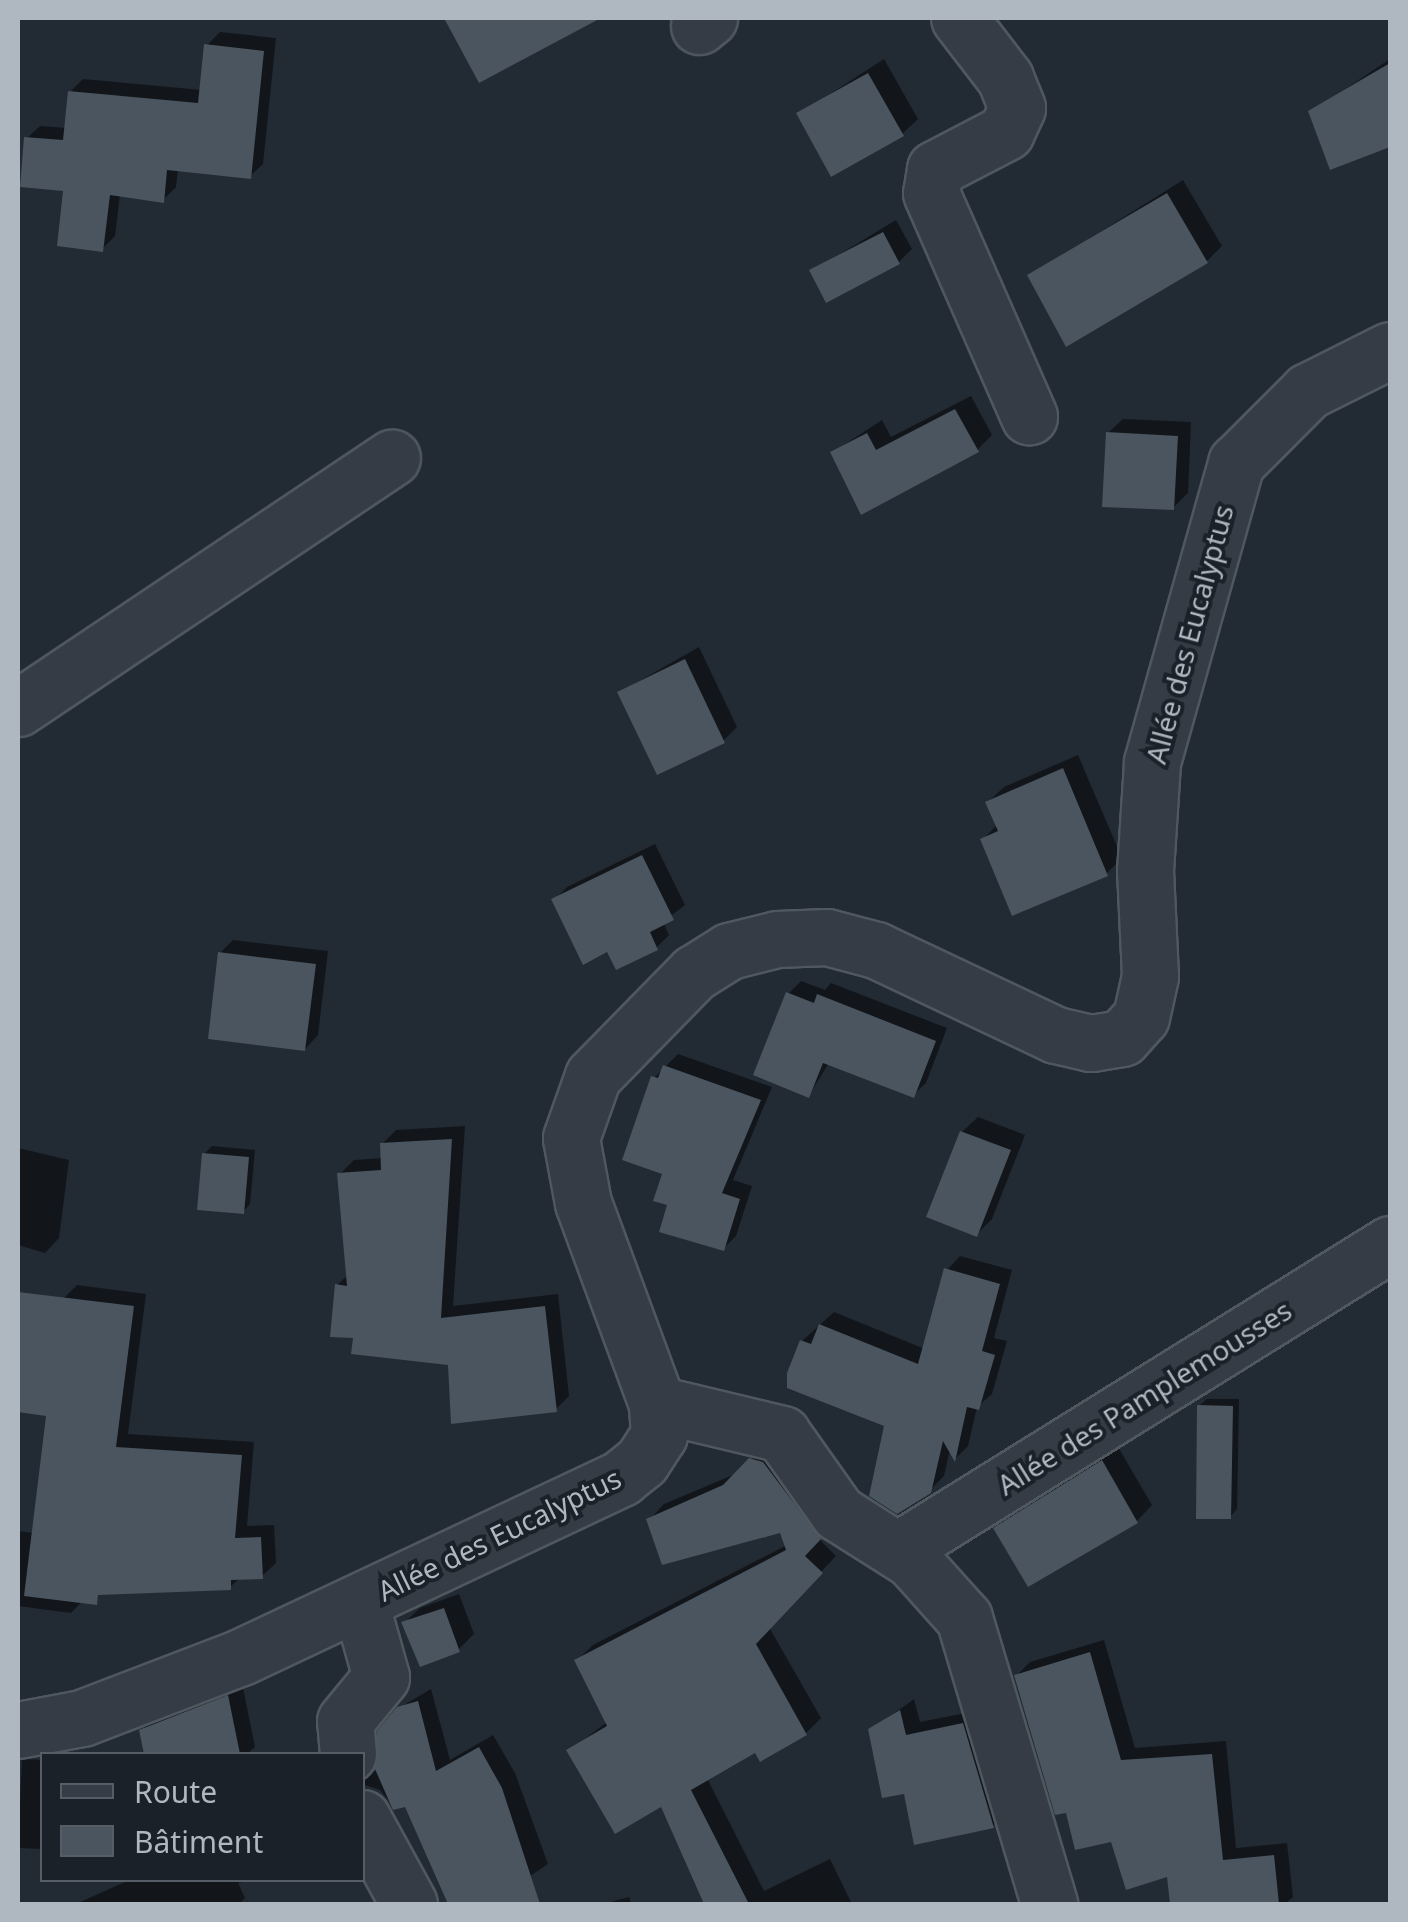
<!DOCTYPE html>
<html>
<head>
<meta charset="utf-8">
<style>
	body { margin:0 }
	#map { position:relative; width:1408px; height:1922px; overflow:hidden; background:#222a34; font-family:"Noto Sans",sans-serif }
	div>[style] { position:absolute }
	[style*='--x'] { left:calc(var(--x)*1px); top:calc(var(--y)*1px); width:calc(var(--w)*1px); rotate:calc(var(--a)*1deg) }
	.shadow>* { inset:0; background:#0007 }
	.building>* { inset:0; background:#4a555f }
	.roads { filter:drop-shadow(2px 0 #4f575f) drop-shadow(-2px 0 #4f575f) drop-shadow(0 2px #4f575f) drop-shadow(0 -2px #4f575f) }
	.minor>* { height:55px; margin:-27.5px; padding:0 27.5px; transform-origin:27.5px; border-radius:27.5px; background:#353c45 }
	span { translate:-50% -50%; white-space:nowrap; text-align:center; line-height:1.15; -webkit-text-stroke:8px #1a2129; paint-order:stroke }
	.street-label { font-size:28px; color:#afb7c1 }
	.frame { position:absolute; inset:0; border:20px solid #afb7c1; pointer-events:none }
	.legend { position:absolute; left:40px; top:1752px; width:325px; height:130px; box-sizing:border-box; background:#1a2129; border:2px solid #565d66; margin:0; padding:12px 18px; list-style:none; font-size:30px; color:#afb7c1 }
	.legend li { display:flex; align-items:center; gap:20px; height:50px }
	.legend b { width:50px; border:2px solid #565d66 }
</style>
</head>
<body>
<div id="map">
	<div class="shadow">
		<div style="clip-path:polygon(447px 18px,590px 18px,480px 79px)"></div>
		<div style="clip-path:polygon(220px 32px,276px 38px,263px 164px,250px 176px,178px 169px,176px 187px,163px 200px,120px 194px,115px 236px,102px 249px,27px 138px,40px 126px,67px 128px,70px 92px,83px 79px,202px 90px,207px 45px)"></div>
		<div style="clip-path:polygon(884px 59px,918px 119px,902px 134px,799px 114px)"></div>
		<div style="clip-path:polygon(1390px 59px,1390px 144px,1331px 166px,1311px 112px)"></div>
		<div style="clip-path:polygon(1183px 180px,1222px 246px,1207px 261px,1030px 276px)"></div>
		<div style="clip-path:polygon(896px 220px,912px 249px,899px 262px,812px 271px)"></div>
		<div style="clip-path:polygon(971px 396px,992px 435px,977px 450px,833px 452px,882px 420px,891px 437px)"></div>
		<div style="clip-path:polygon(1123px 419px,1191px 422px,1188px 493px,1173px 508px,1108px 433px)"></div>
		<div style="clip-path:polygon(699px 647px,737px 727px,723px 741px,620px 692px)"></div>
		<div style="clip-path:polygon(1078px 755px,1122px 858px,1106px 874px,983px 839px,998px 824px,988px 802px,1004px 787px)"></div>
		<div style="clip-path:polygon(655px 844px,685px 905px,663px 922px,669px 935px,656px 948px,608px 949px,554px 900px,567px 887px)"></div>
		<div style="clip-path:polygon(233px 940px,328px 951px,318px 1035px,305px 1049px,220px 953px)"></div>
		<div style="clip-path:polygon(801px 981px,825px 990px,831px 983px,947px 1028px,926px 1083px,913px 1095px,829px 1063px,809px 1095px,788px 994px)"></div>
		<div style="clip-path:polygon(678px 1054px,772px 1087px,733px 1180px,752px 1186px,736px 1236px,723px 1249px,670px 1204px,654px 1078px)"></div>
		<div style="clip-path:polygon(978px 1117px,1025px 1135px,992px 1219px,977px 1234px,962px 1132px)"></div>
		<div style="clip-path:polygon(465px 1126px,453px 1306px,558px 1294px,569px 1396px,556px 1409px,450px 1363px,355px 1336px,337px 1285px,349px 1274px,340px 1174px,354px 1160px,383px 1158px,382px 1144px,396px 1130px)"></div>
		<div style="clip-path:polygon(212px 1146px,255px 1150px,250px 1204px,243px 1212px,204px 1154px)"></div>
		<div style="clip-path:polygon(18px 1148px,69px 1160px,59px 1238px,45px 1253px,18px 1245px)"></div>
		<div style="clip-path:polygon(960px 1256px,1012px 1270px,994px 1338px,1007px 1341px,992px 1394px,977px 1407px,968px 1446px,956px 1458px,950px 1449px,944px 1476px,929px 1491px,887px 1425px,802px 1341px,834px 1312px,925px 1349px,947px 1270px)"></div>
		<div style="clip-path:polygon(77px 1285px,146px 1294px,128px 1434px,254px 1442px,247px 1526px,274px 1525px,276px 1563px,262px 1576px,241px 1577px,230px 1587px,96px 1587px,71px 1613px,18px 1606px,18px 1531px,34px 1533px,49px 1414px,18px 1410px,18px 1350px,57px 1355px,64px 1298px)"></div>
		<div style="clip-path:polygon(1207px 1399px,1239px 1399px,1237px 1509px,1230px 1517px,1199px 1406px)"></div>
		<div style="clip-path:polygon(766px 1444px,835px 1522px,819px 1539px,836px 1556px,769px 1627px,821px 1718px,806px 1733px,756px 1749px,707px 1778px,764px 1891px,830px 1859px,852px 1904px,709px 1904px,662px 1804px,569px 1751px,607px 1722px,577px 1660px,593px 1645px,787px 1545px,782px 1530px,649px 1520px,664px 1504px,740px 1472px)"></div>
		<div style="clip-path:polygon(1118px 1447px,1152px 1505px,1137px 1521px,996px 1528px)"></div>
		<div style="clip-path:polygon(459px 1594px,474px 1634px,458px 1650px,404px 1623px,420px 1608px)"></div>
		<div style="clip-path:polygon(1104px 1640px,1135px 1748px,1226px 1741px,1236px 1848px,1287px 1843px,1293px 1897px,1285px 1904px,1172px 1904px,1169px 1873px,1068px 1810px,1016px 1676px,1030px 1662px)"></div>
		<div style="clip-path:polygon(242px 1683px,255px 1747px,247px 1754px,147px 1754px,142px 1730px,157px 1716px)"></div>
		<div style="clip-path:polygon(431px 1689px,450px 1760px,493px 1735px,515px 1773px,548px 1864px,488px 1904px,451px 1904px,407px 1804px,394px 1807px,380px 1790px,362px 1784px,362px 1774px,381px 1770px,399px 1708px)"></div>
		<div style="clip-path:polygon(914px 1699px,920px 1722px,976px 1711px,1006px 1812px,993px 1826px,906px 1791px,871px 1730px)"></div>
		<div style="clip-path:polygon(22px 1759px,42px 1760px,42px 1849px,18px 1848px)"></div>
		<div style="clip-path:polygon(129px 1880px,252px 1880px,238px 1883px,245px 1898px,239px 1904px,76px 1904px)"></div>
		<div style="clip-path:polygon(629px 1897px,631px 1904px,603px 1904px)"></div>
	</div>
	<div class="building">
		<div style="clip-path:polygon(444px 18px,601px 18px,479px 83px)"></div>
		<div style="clip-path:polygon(204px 44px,264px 51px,251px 179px,167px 170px,164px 203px,110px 195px,103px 252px,57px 246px,63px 191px,20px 187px,24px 137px,63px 140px,68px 91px,198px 103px)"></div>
		<div style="clip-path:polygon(1390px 63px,1390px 147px,1330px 170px,1308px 111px)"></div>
		<div style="clip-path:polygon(868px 73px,904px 136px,831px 177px,796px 113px)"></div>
		<div style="clip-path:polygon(1167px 193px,1208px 263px,1066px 347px,1027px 275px)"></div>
		<div style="clip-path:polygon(883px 232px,900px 264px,826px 303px,809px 270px)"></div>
		<div style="clip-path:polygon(955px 409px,979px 452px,861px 515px,830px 452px,867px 433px,876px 450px)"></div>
		<div style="clip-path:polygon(1106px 432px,1178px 436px,1174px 510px,1102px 507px)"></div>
		<div style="clip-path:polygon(685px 659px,725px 743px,657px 775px,617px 692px)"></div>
		<div style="clip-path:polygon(1063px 768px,1108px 876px,1012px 916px,980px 839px,998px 831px,985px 802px)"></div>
		<div style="clip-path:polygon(642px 855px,674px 920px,650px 932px,658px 950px,616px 970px,607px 952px,583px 965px,551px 899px)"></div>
		<div style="clip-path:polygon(218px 952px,316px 964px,305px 1051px,208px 1039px)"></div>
		<div style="clip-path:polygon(786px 992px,814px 1003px,817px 994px,936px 1041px,914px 1098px,823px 1063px,809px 1098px,753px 1075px)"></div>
		<div style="clip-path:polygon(663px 1065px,761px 1100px,722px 1193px,740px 1199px,724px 1251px,659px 1232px,667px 1205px,653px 1201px,662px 1174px,622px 1160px,651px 1076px,658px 1078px)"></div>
		<div style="clip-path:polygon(960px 1131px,1011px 1150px,977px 1237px,926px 1217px)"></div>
		<div style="clip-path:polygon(452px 1139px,441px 1318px,545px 1306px,557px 1412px,451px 1424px,448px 1365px,351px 1354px,353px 1338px,330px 1337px,335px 1284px,347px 1286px,337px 1173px,381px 1170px,380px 1143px)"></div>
		<div style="clip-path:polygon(202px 1153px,249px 1157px,244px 1214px,197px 1210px)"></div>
		<div style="clip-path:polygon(944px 1268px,1000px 1284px,982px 1351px,995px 1355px,979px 1410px,967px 1407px,955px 1462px,943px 1441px,931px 1493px,897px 1514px,869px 1496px,884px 1426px,787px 1388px,787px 1373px,800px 1340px,811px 1344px,819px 1324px,918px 1364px)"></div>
		<div style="clip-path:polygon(18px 1292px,134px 1306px,116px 1447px,242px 1455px,235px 1538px,261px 1537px,263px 1579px,231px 1580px,231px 1590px,98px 1595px,97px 1605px,24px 1596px,46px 1416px,18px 1412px)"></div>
		<div style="clip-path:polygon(1197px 1405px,1233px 1406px,1231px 1519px,1196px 1519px)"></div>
		<div style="clip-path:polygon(749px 1458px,763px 1462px,821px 1539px,805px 1556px,823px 1573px,756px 1644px,807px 1735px,760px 1762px,755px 1753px,691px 1790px,749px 1904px,704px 1904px,661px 1807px,615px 1834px,566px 1750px,607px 1726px,574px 1660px,786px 1550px,780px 1533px,662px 1565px,646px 1519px,723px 1485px)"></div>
		<div style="clip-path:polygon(1102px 1460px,1138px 1523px,1028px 1587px,993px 1528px)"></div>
		<div style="clip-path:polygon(444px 1608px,460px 1652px,420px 1667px,401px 1622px)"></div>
		<div style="clip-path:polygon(1090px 1652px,1121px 1760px,1212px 1754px,1223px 1860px,1274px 1855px,1279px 1904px,1170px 1904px,1167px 1877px,1126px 1890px,1111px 1842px,1075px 1850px,1066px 1813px,1055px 1815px,1014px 1675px)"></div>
		<div style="clip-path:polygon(228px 1695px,240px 1754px,144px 1754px,139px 1730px)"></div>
		<div style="clip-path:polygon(418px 1701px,436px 1771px,479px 1747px,502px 1788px,540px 1904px,448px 1904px,405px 1807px,393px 1810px,375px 1769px,377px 1731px,397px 1707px)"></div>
		<div style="clip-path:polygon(900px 1710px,906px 1735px,963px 1723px,994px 1828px,914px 1845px,904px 1794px,882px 1798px,868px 1729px)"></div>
	</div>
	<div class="roads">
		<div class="minor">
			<div style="--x:959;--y:18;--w:76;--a:52.5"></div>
			<div style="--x:1005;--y:78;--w:32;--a:68"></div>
			<div style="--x:1017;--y:108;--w:26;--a:115"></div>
			<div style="--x:1006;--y:132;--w:80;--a:152.5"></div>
			<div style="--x:935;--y:169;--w:24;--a:99"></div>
			<div style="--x:931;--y:193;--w:244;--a:66.3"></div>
			<div style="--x:699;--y:26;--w:13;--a:-39"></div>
			<div style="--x:18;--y:708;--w:450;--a:-33.8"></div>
			<div style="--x:657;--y:1404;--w:129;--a:13.5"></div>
			<div style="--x:782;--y:1434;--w:97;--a:54.7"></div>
			<div style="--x:838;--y:1513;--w:88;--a:32.4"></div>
			<div style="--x:912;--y:1560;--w:78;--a:48.1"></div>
			<div style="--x:964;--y:1618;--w:298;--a:73.4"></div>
			<div style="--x:898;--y:1550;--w:579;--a:-31.88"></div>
			<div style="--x:18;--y:1730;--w:65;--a:-10.6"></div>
			<div style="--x:82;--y:1718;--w:170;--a:-21"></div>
			<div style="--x:241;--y:1657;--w:420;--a:-25.2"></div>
			<div style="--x:621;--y:1478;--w:27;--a:-39"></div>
			<div style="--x:642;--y:1461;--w:31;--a:-57"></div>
			<div style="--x:659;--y:1435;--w:31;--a:-94"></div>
			<div style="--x:657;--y:1404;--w:214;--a:-110.2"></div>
			<div style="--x:583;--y:1203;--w:66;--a:-100.5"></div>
			<div style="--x:571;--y:1138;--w:66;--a:-70.5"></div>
			<div style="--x:593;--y:1076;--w:144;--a:-45.6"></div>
			<div style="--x:694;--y:973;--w:41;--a:-32.2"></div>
			<div style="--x:729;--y:951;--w:49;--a:-14"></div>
			<div style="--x:777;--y:939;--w:50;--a:-2.3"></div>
			<div style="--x:827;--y:937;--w:51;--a:14.9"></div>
			<div style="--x:876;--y:950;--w:199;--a:25.3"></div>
			<div style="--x:1056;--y:1035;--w:36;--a:13"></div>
			<div style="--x:1091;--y:1043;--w:31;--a:-9"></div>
			<div style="--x:1122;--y:1038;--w:28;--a:-48"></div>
			<div style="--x:1141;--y:1017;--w:42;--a:-77.6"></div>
			<div style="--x:1150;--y:976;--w:105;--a:-92.7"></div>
			<div style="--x:1145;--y:871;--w:109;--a:-86.3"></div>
			<div style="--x:1152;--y:762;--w:311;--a:-74.3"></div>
			<div style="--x:1236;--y:463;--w:102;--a:-45"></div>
			<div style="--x:1308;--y:391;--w:92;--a:-26.6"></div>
			<div style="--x:348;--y:1754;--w:33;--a:-95"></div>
			<div style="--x:345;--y:1721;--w:57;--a:-50.7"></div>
			<div style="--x:381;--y:1677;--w:78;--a:-105.6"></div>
			<div style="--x:362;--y:1818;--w:98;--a:61.3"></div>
		</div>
	</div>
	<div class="street-label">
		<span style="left:1189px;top:634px;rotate:-75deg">Allée des Eucalyptus</span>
		<span style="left:1144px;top:1397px;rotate:-32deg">Allée des Pamplemousses</span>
		<span style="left:499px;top:1534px;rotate:-26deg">Allée des Eucalyptus</span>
	</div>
	<div class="frame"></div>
	<ul class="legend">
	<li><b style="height:12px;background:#353c45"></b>Route</li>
	<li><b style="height:28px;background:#4a555f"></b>Bâtiment</li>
	</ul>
</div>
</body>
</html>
